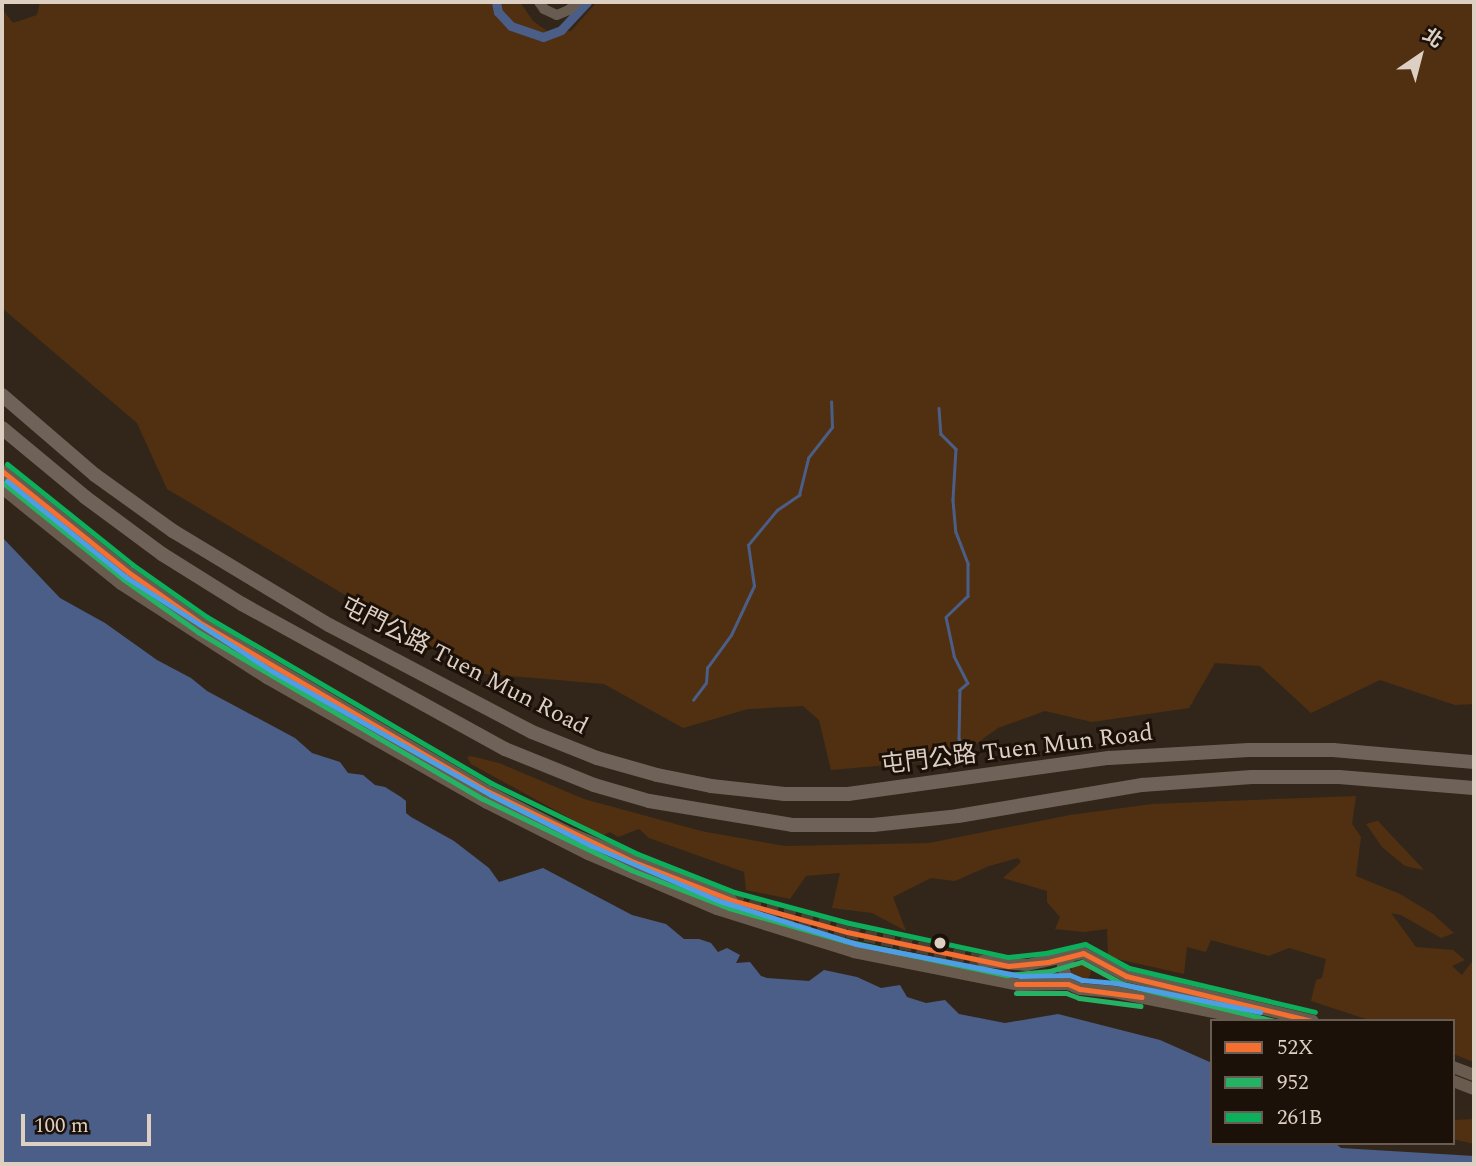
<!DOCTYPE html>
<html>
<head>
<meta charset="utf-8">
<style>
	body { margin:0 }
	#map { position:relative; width:1476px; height:1166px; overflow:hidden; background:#32261b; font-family:Spectral,"Noto Sans TC",serif }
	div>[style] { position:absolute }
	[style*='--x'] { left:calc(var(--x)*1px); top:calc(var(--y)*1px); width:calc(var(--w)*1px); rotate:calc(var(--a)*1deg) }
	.green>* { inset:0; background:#503010 }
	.round { border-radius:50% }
	.water>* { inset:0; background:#4b5e87 }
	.stream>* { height:2.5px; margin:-1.25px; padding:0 1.25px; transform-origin:1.25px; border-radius:1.25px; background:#4b5e87 }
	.canal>* { height:9px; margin:-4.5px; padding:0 4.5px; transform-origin:4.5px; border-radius:4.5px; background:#4b5e87 }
	.major-tunnel>* { height:12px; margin-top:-6px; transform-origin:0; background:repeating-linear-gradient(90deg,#4c3f34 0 12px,transparent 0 18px) }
	.minor>* { height:10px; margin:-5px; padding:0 5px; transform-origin:5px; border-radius:5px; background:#685c51 }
	.major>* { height:12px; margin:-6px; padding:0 6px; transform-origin:6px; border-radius:6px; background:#695c4e }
	.highway>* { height:14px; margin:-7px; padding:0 7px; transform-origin:7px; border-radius:7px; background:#6f6359 }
	.bus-1>* { height:5px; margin:-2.5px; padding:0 2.5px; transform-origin:2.5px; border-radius:2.5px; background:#f46f30 }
	.bus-2>* { height:5px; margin:-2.5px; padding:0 2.5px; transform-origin:2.5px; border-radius:2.5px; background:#26b264 }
	.bus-3>* { height:5px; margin:-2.5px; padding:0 2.5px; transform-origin:2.5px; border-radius:2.5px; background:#0daf5c }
	.bus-4>* { height:5px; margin:-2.5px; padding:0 2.5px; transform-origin:2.5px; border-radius:2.5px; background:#4d9ee5 }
	.dots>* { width:19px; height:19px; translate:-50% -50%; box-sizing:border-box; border:4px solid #1b1109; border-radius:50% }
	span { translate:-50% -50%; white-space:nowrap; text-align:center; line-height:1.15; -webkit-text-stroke:6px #1b1109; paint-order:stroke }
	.street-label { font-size:24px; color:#decfc3 }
	.frame { position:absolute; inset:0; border:4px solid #decfc3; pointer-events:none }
	.legend { position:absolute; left:1210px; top:1019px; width:245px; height:126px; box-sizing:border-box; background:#1b1109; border:2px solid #695d53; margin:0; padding:9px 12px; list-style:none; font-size:21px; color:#decfc3 }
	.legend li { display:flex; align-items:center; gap:14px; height:35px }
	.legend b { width:35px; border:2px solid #695d53 }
	.north { position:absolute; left:1385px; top:21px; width:70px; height:70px; -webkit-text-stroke:5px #1b1109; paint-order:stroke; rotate:35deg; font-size:19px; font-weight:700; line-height:28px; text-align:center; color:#decfc3 }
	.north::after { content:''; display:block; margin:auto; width:24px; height:32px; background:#decfc3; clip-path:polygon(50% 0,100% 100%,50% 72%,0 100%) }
	.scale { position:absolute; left:21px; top:1114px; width:130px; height:32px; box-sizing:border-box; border:4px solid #decfc3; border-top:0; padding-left:9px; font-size:21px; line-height:24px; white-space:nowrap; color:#decfc3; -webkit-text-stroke:5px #1b1109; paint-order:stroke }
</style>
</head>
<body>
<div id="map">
	<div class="green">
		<div style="clip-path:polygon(40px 2px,520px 2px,533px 21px,547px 31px,571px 31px,597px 2px,1474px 2px,1474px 704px,1455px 705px,1380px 680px,1311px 713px,1260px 666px,1215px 663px,1189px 708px,1092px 722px,1045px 711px,998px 728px,955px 759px,831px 770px,819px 720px,803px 706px,748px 709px,683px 728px,604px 684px,476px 673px,167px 489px,137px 423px,2px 308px,2px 9px,13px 23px,37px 15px)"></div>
		<div style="clip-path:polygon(471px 756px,499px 763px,584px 799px,701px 831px,785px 846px,929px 843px,1070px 815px,1152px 804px,1356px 796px,1352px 824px,1361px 837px,1356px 876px,1400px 894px,1433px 914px,1454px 933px,1441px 938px,1401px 915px,1391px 913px,1416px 947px,1453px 950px,1465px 960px,1452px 966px,1462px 975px,1474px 959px,1474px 1062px,1453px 1054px,1453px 1021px,1372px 1021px,1311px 1001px,1316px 980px,1322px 978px,1326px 959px,1289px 948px,1269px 956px,1211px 940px,1206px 952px,1187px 947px,1184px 974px,1108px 957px,1107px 929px,1084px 932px,1055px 929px,1060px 917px,1047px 902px,1047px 891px,1003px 878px,1021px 862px,1018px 858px,989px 866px,955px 881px,931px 878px,893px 897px,906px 931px,872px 913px,832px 908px,840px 873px,806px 876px,790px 899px,746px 890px,744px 872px,649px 838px,639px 829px,618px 837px,610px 832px,602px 836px,471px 764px,467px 757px)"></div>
		<div style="clip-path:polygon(1377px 821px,1378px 821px,1424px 870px,1405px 866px,1382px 847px,1366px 824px)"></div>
		<div class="round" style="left:1071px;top:961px;width:20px;height:20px"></div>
		<div style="clip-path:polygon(1474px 1119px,1474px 1144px,1453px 1139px,1453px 1120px)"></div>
	</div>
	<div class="water">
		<div style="clip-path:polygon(2px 537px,60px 598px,105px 623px,157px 660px,191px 678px,207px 691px,295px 738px,312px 753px,340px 762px,348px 773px,363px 775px,375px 785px,385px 787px,401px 797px,406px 801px,406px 813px,411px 817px,454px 841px,489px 868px,499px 882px,543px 868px,632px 915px,666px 924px,684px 939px,699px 939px,711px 943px,718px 952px,727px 948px,740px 955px,736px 963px,750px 962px,761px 976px,767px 978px,809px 981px,824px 970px,857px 977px,881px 988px,900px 985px,907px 997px,926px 1003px,945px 1000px,959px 1014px,1005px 1023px,1058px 1014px,1160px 1040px,1212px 1063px,1212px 1143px,1335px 1143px,1341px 1148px,1474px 1156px,1474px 1164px,2px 1164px)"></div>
	</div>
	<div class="stream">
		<div style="--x:939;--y:408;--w:26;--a:86"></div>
		<div style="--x:941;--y:434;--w:21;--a:45"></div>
		<div style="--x:956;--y:449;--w:51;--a:93.4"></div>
		<div style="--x:953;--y:500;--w:32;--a:85"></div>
		<div style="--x:956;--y:532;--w:34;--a:69"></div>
		<div style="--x:968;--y:564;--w:32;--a:90"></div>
		<div style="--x:968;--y:596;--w:30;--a:136"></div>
		<div style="--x:946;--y:617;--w:40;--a:78"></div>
		<div style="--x:954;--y:656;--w:30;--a:63"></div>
		<div style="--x:968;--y:683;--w:11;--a:139"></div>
		<div style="--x:960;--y:690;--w:48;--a:91.2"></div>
		<div style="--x:959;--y:738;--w:15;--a:79"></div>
		<div style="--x:693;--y:700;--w:21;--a:-53"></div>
		<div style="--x:706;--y:683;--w:15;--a:-86"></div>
		<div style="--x:707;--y:668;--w:41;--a:-54"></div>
		<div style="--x:731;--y:635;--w:54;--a:-64.9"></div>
		<div style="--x:754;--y:586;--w:41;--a:-98.3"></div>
		<div style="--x:748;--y:545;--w:45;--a:-50.4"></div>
		<div style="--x:777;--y:510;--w:27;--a:-34"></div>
		<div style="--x:799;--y:495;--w:38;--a:-76"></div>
		<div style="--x:808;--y:458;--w:39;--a:-52"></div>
		<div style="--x:832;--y:427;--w:25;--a:-92"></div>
	</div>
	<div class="canal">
		<div style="--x:496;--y:2;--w:10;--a:79"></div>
		<div style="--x:498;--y:12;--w:19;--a:47"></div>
		<div style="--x:511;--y:26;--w:34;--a:19"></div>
		<div style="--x:543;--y:37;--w:19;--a:-21"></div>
		<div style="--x:561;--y:30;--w:38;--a:-47"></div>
	</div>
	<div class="major-tunnel">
		<div style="--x:731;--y:900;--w:120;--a:15.4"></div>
		<div style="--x:847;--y:932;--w:139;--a:12"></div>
	</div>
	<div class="minor">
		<div style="--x:539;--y:2;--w:9;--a:54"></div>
		<div style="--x:544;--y:9;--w:14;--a:25"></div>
		<div style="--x:557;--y:15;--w:13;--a:-23"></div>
		<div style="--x:569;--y:10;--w:11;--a:-45"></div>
	</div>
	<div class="major">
		<div style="--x:2;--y:471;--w:161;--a:38.7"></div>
		<div style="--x:128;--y:572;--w:90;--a:35.1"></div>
		<div style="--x:202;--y:624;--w:181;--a:30.5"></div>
		<div style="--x:358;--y:716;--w:149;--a:30.2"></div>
		<div style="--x:487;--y:791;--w:88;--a:27.1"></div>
		<div style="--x:565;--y:831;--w:180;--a:22.6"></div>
		<div style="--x:2;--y:488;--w:153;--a:38.9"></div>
		<div style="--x:121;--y:584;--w:174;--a:32.8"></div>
		<div style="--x:267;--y:678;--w:253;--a:29.6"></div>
		<div style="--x:487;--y:803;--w:113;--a:26.8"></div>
		<div style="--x:588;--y:854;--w:140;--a:23.1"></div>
		<div style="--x:717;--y:909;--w:144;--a:17.4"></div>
		<div style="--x:854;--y:952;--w:168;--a:11.3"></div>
		<div style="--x:1019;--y:985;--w:49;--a:-1.2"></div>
		<div style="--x:1068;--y:984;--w:13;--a:23"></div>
		<div style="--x:1080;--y:989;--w:34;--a:5"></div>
		<div style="--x:1114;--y:992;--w:147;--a:11.4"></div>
		<div style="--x:983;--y:961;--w:44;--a:5.2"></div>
		<div style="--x:1027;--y:965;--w:57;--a:-12.1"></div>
		<div style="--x:1083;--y:953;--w:49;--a:28.1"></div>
		<div style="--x:1126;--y:976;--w:192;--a:13.5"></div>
		<div style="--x:1068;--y:984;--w:19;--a:-106"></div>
		<div style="--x:1063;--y:966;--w:13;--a:-51"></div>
		<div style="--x:1453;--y:1067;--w:22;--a:21"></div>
		<div style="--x:1453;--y:1081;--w:22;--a:21"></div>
	</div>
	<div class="highway">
		<div style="--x:2;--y:395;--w:123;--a:40.7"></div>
		<div style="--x:95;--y:475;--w:96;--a:35.7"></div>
		<div style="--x:173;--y:531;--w:182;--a:31.1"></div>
		<div style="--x:329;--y:625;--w:229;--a:27.8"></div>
		<div style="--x:532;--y:732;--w:70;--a:21.8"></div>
		<div style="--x:597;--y:758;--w:62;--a:15.8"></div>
		<div style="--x:657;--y:775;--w:55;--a:11.5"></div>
		<div style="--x:711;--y:786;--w:74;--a:6.2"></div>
		<div style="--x:785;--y:794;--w:63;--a:0"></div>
		<div style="--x:848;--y:794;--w:263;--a:-7.9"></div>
		<div style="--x:1109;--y:758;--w:140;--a:-3.3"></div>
		<div style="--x:1249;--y:750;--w:84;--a:0"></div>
		<div style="--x:1333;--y:750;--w:142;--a:4.9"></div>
		<div style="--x:2;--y:428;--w:108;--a:39.7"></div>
		<div style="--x:85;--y:497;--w:96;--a:36.5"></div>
		<div style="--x:162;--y:554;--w:94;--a:32"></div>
		<div style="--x:242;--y:604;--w:300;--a:28.9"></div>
		<div style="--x:505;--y:749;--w:96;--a:22"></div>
		<div style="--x:594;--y:785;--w:57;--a:16.2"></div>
		<div style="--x:649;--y:801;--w:145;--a:9.5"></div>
		<div style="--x:792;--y:825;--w:81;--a:0"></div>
		<div style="--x:873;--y:825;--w:85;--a:-6"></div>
		<div style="--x:958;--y:816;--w:187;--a:-9.6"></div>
		<div style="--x:1142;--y:785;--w:110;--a:-4.2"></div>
		<div style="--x:1252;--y:777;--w:87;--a:0"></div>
		<div style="--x:1339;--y:777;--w:135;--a:4.7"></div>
	</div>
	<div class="bus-1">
		<div style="--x:2;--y:471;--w:161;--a:38.7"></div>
		<div style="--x:128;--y:572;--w:90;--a:35.1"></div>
		<div style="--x:202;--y:624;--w:330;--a:30.4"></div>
		<div style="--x:487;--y:791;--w:163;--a:25.8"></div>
		<div style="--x:634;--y:862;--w:104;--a:21.4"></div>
		<div style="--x:731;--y:900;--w:120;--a:15.4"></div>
		<div style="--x:847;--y:932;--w:165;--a:11.9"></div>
		<div style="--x:1008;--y:966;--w:40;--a:-5.7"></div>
		<div style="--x:1048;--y:962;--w:36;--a:-14"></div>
		<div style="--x:1083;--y:953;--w:49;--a:28.1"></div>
		<div style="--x:1126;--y:976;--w:191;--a:13.6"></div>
		<div style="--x:1016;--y:984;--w:52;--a:0"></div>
		<div style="--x:1068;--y:984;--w:13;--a:23"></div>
		<div style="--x:1080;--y:989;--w:62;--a:7.5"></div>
	</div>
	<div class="bus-2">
		<div style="--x:2;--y:482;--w:155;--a:38.7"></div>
		<div style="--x:123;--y:579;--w:92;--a:35.2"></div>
		<div style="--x:198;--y:632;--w:330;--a:30.4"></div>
		<div style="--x:483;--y:799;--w:164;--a:25.6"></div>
		<div style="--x:631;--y:870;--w:105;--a:21.2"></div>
		<div style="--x:729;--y:908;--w:121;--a:15.9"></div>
		<div style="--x:845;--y:941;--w:166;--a:11.9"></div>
		<div style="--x:1007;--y:975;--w:43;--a:-5.3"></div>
		<div style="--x:1050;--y:971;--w:33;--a:-16"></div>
		<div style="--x:1082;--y:962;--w:47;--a:28.2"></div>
		<div style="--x:1123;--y:984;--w:156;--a:13.7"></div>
		<div style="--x:1016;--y:993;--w:50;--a:0"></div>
		<div style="--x:1066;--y:993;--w:14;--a:21"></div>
		<div style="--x:1079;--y:998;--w:62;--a:7.5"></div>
	</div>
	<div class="bus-3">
		<div style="--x:7;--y:464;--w:161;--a:38.7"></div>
		<div style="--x:133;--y:565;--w:90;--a:35.1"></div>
		<div style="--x:207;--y:617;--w:329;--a:30.3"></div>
		<div style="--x:491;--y:783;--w:163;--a:25.8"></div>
		<div style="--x:638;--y:854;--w:103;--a:21.6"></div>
		<div style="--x:734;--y:892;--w:119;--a:15.1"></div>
		<div style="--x:849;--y:923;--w:163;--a:12.1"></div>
		<div style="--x:1008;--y:957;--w:38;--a:-6"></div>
		<div style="--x:1046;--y:953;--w:40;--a:-13"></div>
		<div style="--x:1085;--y:944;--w:50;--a:28.6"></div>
		<div style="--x:1129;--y:968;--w:191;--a:13.3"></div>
	</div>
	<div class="bus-4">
		<div style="--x:7;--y:481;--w:153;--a:38.9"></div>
		<div style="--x:126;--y:577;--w:174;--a:32.8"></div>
		<div style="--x:272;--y:671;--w:252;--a:29.5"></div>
		<div style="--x:491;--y:795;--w:113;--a:26.8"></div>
		<div style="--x:592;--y:846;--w:139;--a:23.3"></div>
		<div style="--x:720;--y:901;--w:143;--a:17.5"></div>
		<div style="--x:856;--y:944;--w:167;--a:11"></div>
		<div style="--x:1020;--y:976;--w:50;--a:-1.1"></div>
		<div style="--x:1070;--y:975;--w:13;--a:23"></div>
		<div style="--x:1082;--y:980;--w:34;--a:5"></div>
		<div style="--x:1116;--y:983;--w:147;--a:11.4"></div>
	</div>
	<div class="dots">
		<div style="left:940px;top:943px;background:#decfc3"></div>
	</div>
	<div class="street-label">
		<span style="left:464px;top:667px;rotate:27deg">屯門公路 Tuen Mun Road</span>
		<span style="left:1017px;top:750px;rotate:-7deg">屯門公路 Tuen Mun Road</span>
	</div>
	<div class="frame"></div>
	<ul class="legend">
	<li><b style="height:9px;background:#f46f30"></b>52X</li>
	<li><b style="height:9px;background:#26b264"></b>952</li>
	<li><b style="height:9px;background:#0daf5c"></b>261B</li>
	</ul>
	<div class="north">北</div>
	<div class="scale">100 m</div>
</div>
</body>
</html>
